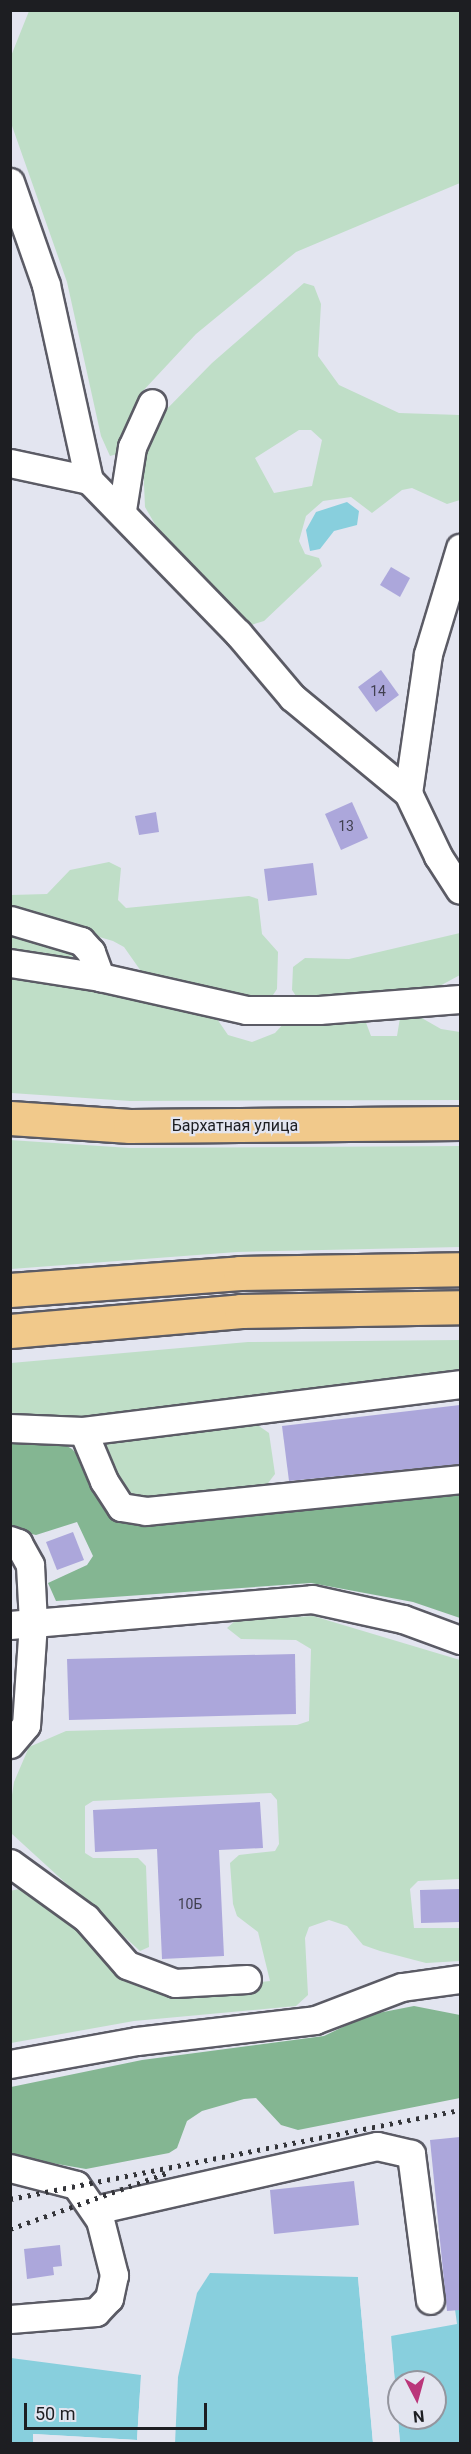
<!DOCTYPE html>
<html>
<head>
<meta charset="utf-8">
<style>
	body { margin:0 }
	#map { position:relative; width:471px; height:2454px; overflow:hidden; background:#e3e5f0; font-family:Roboto,sans-serif }
	div>[style] { position:absolute }
	[style*='--x'] { left:calc(var(--x)*1px); top:calc(var(--y)*1px); width:calc(var(--w)*1px); rotate:calc(var(--a)*1deg) }
	.green>* { inset:0; background:#bfdec7 }
	.forest>* { inset:0; background:#84b692 }
	.water>* { inset:0; background:#88cfdd }
	.pier>* { inset:0; background:#e3e5f0 }
	.building>* { inset:0; background:#aca7db }
	.roads { filter:drop-shadow(2px 0 #5b5b65) drop-shadow(-2px 0 #5b5b65) drop-shadow(0 2px #5b5b65) drop-shadow(0 -2px #5b5b65) }
	.minor>* { height:27px; margin:-13.5px; padding:0 13.5px; transform-origin:13.5px; border-radius:13.5px; background:#fff }
	.major>* { height:33px; margin:-16.5px; padding:0 16.5px; transform-origin:16.5px; border-radius:16.5px; background:#f1c98b }
	.rail>* { height:4.5px; margin-top:-2.25px; transform-origin:0; background:repeating-linear-gradient(90deg,#34353a 0 3px,transparent 0 9px) }
	span { translate:-50% -50%; white-space:nowrap; text-align:center; line-height:1.15; -webkit-text-stroke:4.5px #e3e5f0; paint-order:stroke }
	.number-label { font-size:14px; color:#414050 }
	.number-label span { -webkit-text-stroke-width:0 }
	.street-label { font-size:16px; color:#1d1e22 }
	.frame { position:absolute; inset:0; border:12px solid #1d1e22; pointer-events:none }
	.north { position:absolute; left:387px; top:2370px; width:60px; height:60px; box-sizing:border-box; background:#e3e5f0; border:2px solid #94959e; border-radius:50%; rotate:174deg; font-size:16px; font-weight:700; line-height:24px; text-align:center; color:#1d1e22 }
	.north::after { content:''; display:block; margin:auto; width:21px; height:27px; background:#ba367a; clip-path:polygon(50% 0,100% 100%,50% 72%,0 100%) }
	.scale { position:absolute; left:24px; top:2403px; width:183px; height:27px; box-sizing:border-box; border:3px solid #1d1e22; border-top:0; padding-left:8px; font-size:18px; line-height:21px; white-space:nowrap; color:#1d1e22; -webkit-text-stroke:4px #e3e5f0; paint-order:stroke }
</style>
</head>
<body>
<div id="map">
	<div class="green">
		<div style="clip-path:polygon(29px 11px,460px 11px,460px 183px,296px 252px,196px 334px,142px 392px,117px 454px,110px 456px,101px 436px,67px 282px,11px 123px,11px 56px)"></div>
		<div style="clip-path:polygon(evenodd,304px 283px,314px 286px,321px 304px,318px 356px,339px 385px,399px 413px,460px 415px,460px 500px,447px 504px,412px 488px,402px 490px,372px 513px,351px 497px,323px 501px,306px 516px,299px 541px,305px 554px,319px 558px,322px 566px,264px 621px,251px 625px,163px 538px,145px 507px,143px 461px,160px 416px,212px 363px,304px 283px,299px 430px,311px 430px,322px 440px,312px 486px,274px 493px,255px 458px,299px 430px)"></div>
		<div style="clip-path:polygon(109px 862px,121px 868px,118px 900px,126px 908px,249px 896px,258px 899px,262px 934px,278px 952px,277px 989px,271px 998px,260px 1001px,143px 974px,124px 947px,113px 941px,11px 911px,11px 895px,47px 894px,70px 870px)"></div>
		<div style="clip-path:polygon(11px 927px,73px 951px,72px 962px,11px 954px)"></div>
		<div style="clip-path:polygon(460px 933px,460px 975px,436px 988px,298px 999px,292px 990px,293px 967px,305px 958px,349px 959px)"></div>
		<div style="clip-path:polygon(10px 972px,213px 1013px,228px 1035px,252px 1042px,275px 1033px,286px 1021px,365px 1020px,371px 1036px,397px 1036px,400px 1018px,413px 1013px,441px 1029px,460px 1032px,460px 1100px,130px 1101px,11px 1093px)"></div>
		<div style="clip-path:polygon(10px 1140px,130px 1148px,460px 1146px,460px 1247px,237px 1252px,11px 1269px)"></div>
		<div style="clip-path:polygon(460px 1340px,460px 1371px,83px 1417px,11px 1416px,11px 1363px,248px 1342px)"></div>
		<div style="clip-path:polygon(256px 1424px,269px 1433px,275px 1474px,265px 1487px,146px 1498px,126px 1494px,105px 1452px,105px 1446px,117px 1437px)"></div>
		<div style="clip-path:polygon(313px 1616px,460px 1660px,460px 1879px,418px 1881px,410px 1889px,414px 1928px,460px 1928px,460px 1961px,426px 1963px,380px 1951px,363px 1945px,347px 1926px,329px 1920px,309px 1927px,305px 1938px,308px 1995px,296px 2006px,134px 2021px,11px 2043px,10px 1891px,19px 1889px,35px 1893px,76px 1927px,115px 1970px,168px 1992px,270px 1981px,258px 1932px,237px 1916px,233px 1904px,230px 1863px,239px 1855px,275px 1851px,279px 1844px,277px 1800px,271px 1793px,93px 1801px,85px 1806px,85px 1853px,93px 1858px,138px 1858px,146px 1866px,149px 1947px,140px 1951px,12px 1834px,10px 1808px,14px 1782px,29px 1747px,66px 1731px,297px 1725px,309px 1721px,311px 1649px,296px 1640px,241px 1639px,227px 1628px,235px 1621px)"></div>
	</div>
	<div class="forest">
		<div style="clip-path:polygon(10px 1439px,62px 1443px,72px 1449px,146px 1524px,460px 1493px,460px 1618px,413px 1602px,311px 1583px,56px 1601px,48px 1583px,87px 1565px,93px 1556px,77px 1522px,36px 1535px,11px 1529px)"></div>
		<div style="clip-path:polygon(414px 2006px,460px 2015px,460px 2098px,298px 2130px,281px 2125px,256px 2098px,244px 2099px,202px 2111px,187px 2121px,177px 2148px,169px 2153px,86px 2169px,11px 2156px,11px 2087px,142px 2060px,324px 2036px,368px 2015px)"></div>
	</div>
	<div class="water">
		<div style="clip-path:polygon(347px 502px,359px 511px,357px 525px,334px 531px,320px 549px,310px 551px,306px 530px,316px 512px)"></div>
		<div style="clip-path:polygon(210px 2273px,358px 2277px,373px 2443px,175px 2444px,178px 2377px,197px 2293px)"></div>
		<div style="clip-path:polygon(evenodd,460px 2301px,460px 2443px,400px 2443px,391px 2336px,457px 2324px,454px 2302px,460px 2301px,399px 2382px,435px 2382px,435px 2418px,399px 2418px,399px 2382px)"></div>
		<div style="clip-path:polygon(11px 2358px,141px 2375px,137px 2440px,34px 2434px,33px 2443px,11px 2444px)"></div>
	</div>
	<div class="pier">
		<div style="clip-path:polygon(358px 2277px,361px 2277px,376px 2444px,373px 2443px)"></div>
		<div style="clip-path:polygon(391px 2333px,391px 2336px,400px 2443px,397px 2444px)"></div>
		<div style="clip-path:polygon(141px 2375px,139px 2443px,36px 2437px,33px 2443px,33px 2434px,137px 2440px)"></div>
	</div>
	<div class="building">
		<div style="clip-path:polygon(391px 567px,410px 578px,400px 597px,380px 585px)"></div>
		<div style="clip-path:polygon(381px 670px,399px 695px,376px 712px,358px 687px)"></div>
		<div style="clip-path:polygon(352px 802px,368px 838px,341px 850px,325px 814px)"></div>
		<div style="clip-path:polygon(156px 812px,159px 832px,139px 835px,135px 816px)"></div>
		<div style="clip-path:polygon(313px 863px,317px 895px,268px 901px,264px 869px)"></div>
		<div style="clip-path:polygon(460px 1405px,460px 1464px,289px 1481px,282px 1426px)"></div>
		<div style="clip-path:polygon(73px 1532px,84px 1560px,57px 1570px,46px 1542px)"></div>
		<div style="clip-path:polygon(295px 1654px,296px 1714px,69px 1720px,67px 1659px)"></div>
		<div style="clip-path:polygon(260px 1802px,263px 1848px,219px 1850px,224px 1956px,162px 1959px,157px 1849px,95px 1852px,93px 1810px)"></div>
		<div style="clip-path:polygon(460px 1889px,460px 1922px,421px 1923px,420px 1890px)"></div>
		<div style="clip-path:polygon(460px 2137px,460px 2310px,447px 2311px,430px 2140px)"></div>
		<div style="clip-path:polygon(354px 2181px,359px 2225px,274px 2234px,270px 2190px)"></div>
		<div style="clip-path:polygon(60px 2245px,62px 2266px,53px 2267px,54px 2275px,27px 2279px,24px 2249px)"></div>
	</div>
	<div class="roads">
		<div class="minor">
			<div style="--x:10;--y:182;--w:109;--a:70.7"></div>
			<div style="--x:46;--y:285;--w:200;--a:77.6"></div>
			<div style="--x:89;--y:480;--w:214;--a:45.8"></div>
			<div style="--x:238;--y:633;--w:84;--a:49.8"></div>
			<div style="--x:292;--y:697;--w:151;--a:39.6"></div>
			<div style="--x:408;--y:793;--w:70;--a:64.5"></div>
			<div style="--x:438;--y:856;--w:40;--a:57.1"></div>
			<div style="--x:10;--y:463;--w:81;--a:12.1"></div>
			<div style="--x:122;--y:510;--w:64;--a:-81"></div>
			<div style="--x:132;--y:447;--w:48;--a:-65.6"></div>
			<div style="--x:408;--y:793;--w:140;--a:-81.8"></div>
			<div style="--x:428;--y:654;--w:111;--a:-73.2"></div>
			<div style="--x:10;--y:920;--w:74;--a:16.5"></div>
			<div style="--x:81;--y:941;--w:15;--a:48"></div>
			<div style="--x:91;--y:952;--w:27;--a:70"></div>
			<div style="--x:10;--y:963;--w:91;--a:8.8"></div>
			<div style="--x:100;--y:977;--w:150;--a:12.7"></div>
			<div style="--x:246;--y:1010;--w:73;--a:0"></div>
			<div style="--x:319;--y:1010;--w:141;--a:-4.5"></div>
			<div style="--x:10;--y:1428;--w:73;--a:2.4"></div>
			<div style="--x:83;--y:1431;--w:380;--a:-7.1"></div>
			<div style="--x:83;--y:1431;--w:54;--a:67.2"></div>
			<div style="--x:104;--y:1481;--w:31;--a:57"></div>
			<div style="--x:121;--y:1507;--w:25;--a:9"></div>
			<div style="--x:146;--y:1511;--w:316;--a:-5.8"></div>
			<div style="--x:10;--y:1540;--w:9;--a:21"></div>
			<div style="--x:18;--y:1543;--w:25;--a:61"></div>
			<div style="--x:30;--y:1565;--w:58;--a:87"></div>
			<div style="--x:33;--y:1623;--w:102;--a:93.9"></div>
			<div style="--x:26;--y:1725;--w:25;--a:130"></div>
			<div style="--x:10;--y:1625;--w:303;--a:-4.9"></div>
			<div style="--x:312;--y:1599;--w:93;--a:12.4"></div>
			<div style="--x:403;--y:1619;--w:61;--a:20.2"></div>
			<div style="--x:10;--y:1863;--w:94;--a:35.9"></div>
			<div style="--x:86;--y:1918;--w:62;--a:48.9"></div>
			<div style="--x:127;--y:1965;--w:51;--a:20.6"></div>
			<div style="--x:175;--y:1983;--w:72;--a:-3.2"></div>
			<div style="--x:10;--y:2064;--w:129;--a:-10.3"></div>
			<div style="--x:137;--y:2041;--w:179;--a:-6.7"></div>
			<div style="--x:315;--y:2020;--w:93;--a:-20.8"></div>
			<div style="--x:402;--y:1987;--w:59;--a:-7.9"></div>
			<div style="--x:10;--y:2168;--w:68;--a:14.4"></div>
			<div style="--x:76;--y:2185;--w:42;--a:55.6"></div>
			<div style="--x:100;--y:2220;--w:57;--a:75.7"></div>
			<div style="--x:114;--y:2275;--w:24;--a:102"></div>
			<div style="--x:109;--y:2298;--w:19;--a:133"></div>
			<div style="--x:96;--y:2312;--w:86;--a:175.3"></div>
			<div style="--x:95;--y:2210;--w:289;--a:-12.8"></div>
			<div style="--x:377;--y:2146;--w:35;--a:13"></div>
			<div style="--x:411;--y:2154;--w:147;--a:82.6"></div>
		</div>
		<div class="major">
			<div style="--x:10;--y:1118;--w:120;--a:3.8"></div>
			<div style="--x:130;--y:1126;--w:330;--a:-0.5"></div>
			<div style="--x:10;--y:1290;--w:231;--a:-4.2"></div>
			<div style="--x:240;--y:1273;--w:220;--a:-1"></div>
			<div style="--x:10;--y:1331;--w:232;--a:-4.9"></div>
			<div style="--x:241;--y:1311;--w:219;--a:-1"></div>
		</div>
	</div>
	<div class="rail">
		<div style="--x:10;--y:2199;--w:459;--a:-11.2"></div>
		<div style="--x:10;--y:2229;--w:166;--a:-19.7"></div>
	</div>
	<div class="number-label">
		<span style="left:378px;top:691px">14</span>
		<span style="left:346px;top:826px">13</span>
		<span style="left:190px;top:1904px">10Б</span>
	</div>
	<div class="street-label">
		<span style="left:235px;top:1126px">Бархатная улица</span>
	</div>
	<div class="frame"></div>
	<div class="north">N</div>
	<div class="scale">50 m</div>
</div>
</body>
</html>
